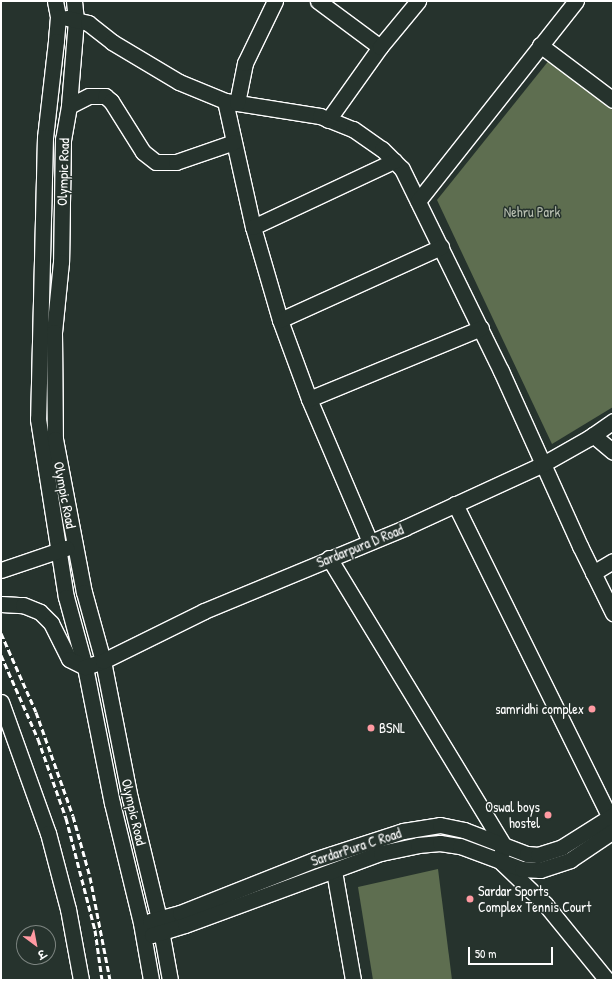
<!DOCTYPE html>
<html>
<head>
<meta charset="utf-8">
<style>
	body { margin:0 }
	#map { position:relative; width:614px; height:981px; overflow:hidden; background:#26332d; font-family:"Patrick Hand","Playpen Sans Deva",sans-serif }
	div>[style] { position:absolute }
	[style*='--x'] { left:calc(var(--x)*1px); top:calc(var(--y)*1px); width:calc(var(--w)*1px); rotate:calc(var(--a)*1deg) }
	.green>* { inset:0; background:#5e6e50 }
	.roads { filter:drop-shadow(1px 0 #fff) drop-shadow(-1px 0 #fff) drop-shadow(0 1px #fff) drop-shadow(0 -1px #fff) }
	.minor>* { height:15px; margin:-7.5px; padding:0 7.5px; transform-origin:7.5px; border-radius:7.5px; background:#26332d }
	.rail>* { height:3px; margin-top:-1.5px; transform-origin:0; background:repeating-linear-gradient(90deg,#fff 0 6px,transparent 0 9px) }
	.dots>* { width:11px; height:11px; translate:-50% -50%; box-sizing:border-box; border:2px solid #26332d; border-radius:50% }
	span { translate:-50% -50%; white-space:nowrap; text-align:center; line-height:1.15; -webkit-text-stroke:3px #26332d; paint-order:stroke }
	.street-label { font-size:14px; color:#fff }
	.park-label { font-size:14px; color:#b7beb0 }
	.poi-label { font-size:14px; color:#fff }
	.right { translate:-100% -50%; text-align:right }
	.left { translate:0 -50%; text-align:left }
	.frame { position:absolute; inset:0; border:2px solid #fff; pointer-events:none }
	.north { position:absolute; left:16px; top:925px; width:40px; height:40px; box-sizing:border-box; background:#26332d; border:1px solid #7d8581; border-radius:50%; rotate:148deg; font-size:11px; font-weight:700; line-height:16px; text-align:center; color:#fff }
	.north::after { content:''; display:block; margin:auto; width:14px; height:18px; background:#ff9aa2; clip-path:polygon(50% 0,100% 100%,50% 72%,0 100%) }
	.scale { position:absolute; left:468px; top:947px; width:85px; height:18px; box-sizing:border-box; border:2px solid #fff; border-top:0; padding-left:5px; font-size:12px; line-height:14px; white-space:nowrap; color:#fff; -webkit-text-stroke:3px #26332d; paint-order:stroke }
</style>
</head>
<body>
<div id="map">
	<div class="green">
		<div style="clip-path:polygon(550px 59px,613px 108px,613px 407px,552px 444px,437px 200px)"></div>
		<div style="clip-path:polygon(438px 869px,452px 980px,373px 980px,358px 887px)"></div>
	</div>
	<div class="roads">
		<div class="minor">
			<div style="--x:55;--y:1;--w:16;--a:79"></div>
			<div style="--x:58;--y:17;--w:24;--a:95"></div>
			<div style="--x:56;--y:41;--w:97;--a:96.5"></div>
			<div style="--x:45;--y:137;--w:282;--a:91.4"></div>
			<div style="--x:38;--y:419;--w:180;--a:81.1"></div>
			<div style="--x:66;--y:597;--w:73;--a:74.8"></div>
			<div style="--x:85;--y:667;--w:139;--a:78.8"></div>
			<div style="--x:112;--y:803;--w:123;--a:76.4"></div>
			<div style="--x:141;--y:923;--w:58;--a:80"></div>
			<div style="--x:74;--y:1;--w:19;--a:84"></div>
			<div style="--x:76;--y:20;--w:86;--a:94.7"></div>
			<div style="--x:69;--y:106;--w:34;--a:100"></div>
			<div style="--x:63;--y:139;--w:123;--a:90.9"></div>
			<div style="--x:61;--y:262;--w:70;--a:95.7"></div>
			<div style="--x:54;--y:332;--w:107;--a:89.5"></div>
			<div style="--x:55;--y:439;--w:156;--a:79.3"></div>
			<div style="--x:84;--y:592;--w:72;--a:74.6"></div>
			<div style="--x:103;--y:661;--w:140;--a:78.9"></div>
			<div style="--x:130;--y:798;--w:124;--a:76.5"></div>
			<div style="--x:159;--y:919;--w:62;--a:79.8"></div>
			<div style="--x:318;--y:1;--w:77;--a:36.6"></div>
			<div style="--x:67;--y:18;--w:22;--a:13"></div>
			<div style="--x:88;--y:23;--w:31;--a:38"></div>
			<div style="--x:112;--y:42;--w:78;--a:30.8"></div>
			<div style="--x:179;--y:82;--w:50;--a:22.4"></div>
			<div style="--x:225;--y:101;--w:96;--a:9"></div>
			<div style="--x:320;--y:116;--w:35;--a:22"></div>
			<div style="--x:353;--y:129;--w:35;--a:35"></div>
			<div style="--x:382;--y:149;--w:28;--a:45"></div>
			<div style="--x:402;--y:169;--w:225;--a:63.9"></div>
			<div style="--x:501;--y:371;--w:192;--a:65.7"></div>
			<div style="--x:580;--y:546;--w:75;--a:63.8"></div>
			<div style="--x:540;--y:45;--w:91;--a:37"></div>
			<div style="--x:225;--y:101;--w:129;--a:77.5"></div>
			<div style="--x:253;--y:227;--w:97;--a:73.8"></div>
			<div style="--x:280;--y:320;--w:84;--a:69.8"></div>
			<div style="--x:309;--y:399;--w:155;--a:66.9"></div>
			<div style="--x:237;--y:103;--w:41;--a:-78.7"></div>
			<div style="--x:245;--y:63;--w:69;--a:-64.2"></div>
			<div style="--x:69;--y:106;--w:22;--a:-27"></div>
			<div style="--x:89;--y:96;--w:16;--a:0"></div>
			<div style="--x:105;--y:96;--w:8;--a:40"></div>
			<div style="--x:111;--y:101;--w:60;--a:57.9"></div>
			<div style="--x:143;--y:152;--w:16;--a:38"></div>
			<div style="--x:156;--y:162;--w:20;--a:0"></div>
			<div style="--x:176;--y:162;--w:61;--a:-19"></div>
			<div style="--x:328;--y:120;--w:90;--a:-54.5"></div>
			<div style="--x:380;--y:47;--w:60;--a:-50.4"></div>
			<div style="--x:418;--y:201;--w:255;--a:-51.7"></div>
			<div style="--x:253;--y:227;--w:156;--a:-25.1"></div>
			<div style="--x:280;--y:320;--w:177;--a:-24.4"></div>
			<div style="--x:309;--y:399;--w:186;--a:-22.4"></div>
			<div style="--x:593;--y:435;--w:26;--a:40"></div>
			<div style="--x:455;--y:504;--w:349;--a:63.7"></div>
			<div style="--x:329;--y:558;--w:337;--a:58.7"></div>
			<div style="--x:504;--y:846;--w:15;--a:110"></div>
			<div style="--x:499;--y:860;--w:64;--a:43.7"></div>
			<div style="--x:545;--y:904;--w:98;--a:50.8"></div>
			<div style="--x:1;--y:570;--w:69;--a:-18.7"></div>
			<div style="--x:593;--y:573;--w:23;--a:-31"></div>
			<div style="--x:1;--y:604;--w:22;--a:3"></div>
			<div style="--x:23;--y:605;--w:18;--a:22"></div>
			<div style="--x:40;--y:612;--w:16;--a:45"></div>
			<div style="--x:51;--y:623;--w:40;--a:63.4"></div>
			<div style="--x:69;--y:659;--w:18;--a:27"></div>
			<div style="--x:85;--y:667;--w:19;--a:-18"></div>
			<div style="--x:103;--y:661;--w:113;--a:-26.3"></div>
			<div style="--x:204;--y:611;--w:217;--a:-22.5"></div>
			<div style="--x:404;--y:528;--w:153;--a:-24.7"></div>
			<div style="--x:543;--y:464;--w:53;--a:-29.5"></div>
			<div style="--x:589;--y:438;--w:29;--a:-35"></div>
			<div style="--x:1;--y:702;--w:139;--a:70.3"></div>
			<div style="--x:48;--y:833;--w:79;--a:75.3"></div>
			<div style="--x:68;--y:909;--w:72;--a:79.6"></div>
			<div style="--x:334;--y:871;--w:111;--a:80.1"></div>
			<div style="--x:150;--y:921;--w:31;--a:-15"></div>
			<div style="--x:180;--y:913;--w:144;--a:-21.6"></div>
			<div style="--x:314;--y:860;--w:94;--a:-18"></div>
			<div style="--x:403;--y:831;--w:37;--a:-9"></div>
			<div style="--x:440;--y:825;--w:25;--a:12"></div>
			<div style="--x:464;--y:830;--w:67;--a:20.9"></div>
			<div style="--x:527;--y:854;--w:11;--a:5"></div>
			<div style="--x:538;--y:855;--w:25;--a:-18"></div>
			<div style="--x:562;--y:847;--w:60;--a:-32.1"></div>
			<div style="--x:152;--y:935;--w:34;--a:-17"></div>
			<div style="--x:185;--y:925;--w:209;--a:-20.2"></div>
			<div style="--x:381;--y:853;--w:38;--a:-12"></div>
			<div style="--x:418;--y:845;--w:22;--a:-5"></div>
			<div style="--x:440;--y:843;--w:20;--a:9"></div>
			<div style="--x:460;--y:846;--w:66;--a:20.4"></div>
			<div style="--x:522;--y:869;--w:18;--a:3"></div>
			<div style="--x:540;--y:870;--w:32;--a:-18"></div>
			<div style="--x:570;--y:860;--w:52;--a:-34"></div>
		</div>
	</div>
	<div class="rail">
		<div style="--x:1;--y:633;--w:86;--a:66.1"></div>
		<div style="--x:36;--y:712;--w:110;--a:70.4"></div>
		<div style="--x:73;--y:816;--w:63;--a:74.4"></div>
		<div style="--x:90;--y:877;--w:105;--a:79"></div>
		<div style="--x:1;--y:655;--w:92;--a:66.2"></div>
		<div style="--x:38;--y:739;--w:84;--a:70.5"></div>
		<div style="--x:66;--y:818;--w:116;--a:75.5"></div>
		<div style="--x:95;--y:930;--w:50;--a:82"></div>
	</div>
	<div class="dots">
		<div style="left:592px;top:709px;background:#ff9aa2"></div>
		<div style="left:371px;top:728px;background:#ff9aa2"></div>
		<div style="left:548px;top:815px;background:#ff9aa2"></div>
		<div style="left:470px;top:899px;background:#ff9aa2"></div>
	</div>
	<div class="street-label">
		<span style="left:63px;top:172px;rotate:-88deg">Olympic Road</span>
		<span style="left:65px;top:495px;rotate:79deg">Olympic Road</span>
		<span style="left:360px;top:546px;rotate:-22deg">Sardarpura D Road</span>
		<span style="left:134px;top:812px;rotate:77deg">Olympic Road</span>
		<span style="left:356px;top:847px;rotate:-18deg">SardarPura C Road</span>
	</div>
	<div class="park-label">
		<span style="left:532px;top:212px">Nehru Park</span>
	</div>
	<div class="poi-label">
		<span class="right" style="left:584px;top:709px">samridhi complex</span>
		<span class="left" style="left:379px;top:728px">BSNL</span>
		<span class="right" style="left:540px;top:815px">Oswal boys<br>hostel</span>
		<span class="left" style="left:478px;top:899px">Sardar Sports<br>Complex Tennis Court</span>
	</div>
	<div class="frame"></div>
	<div class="north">उ</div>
	<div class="scale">50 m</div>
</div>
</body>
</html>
